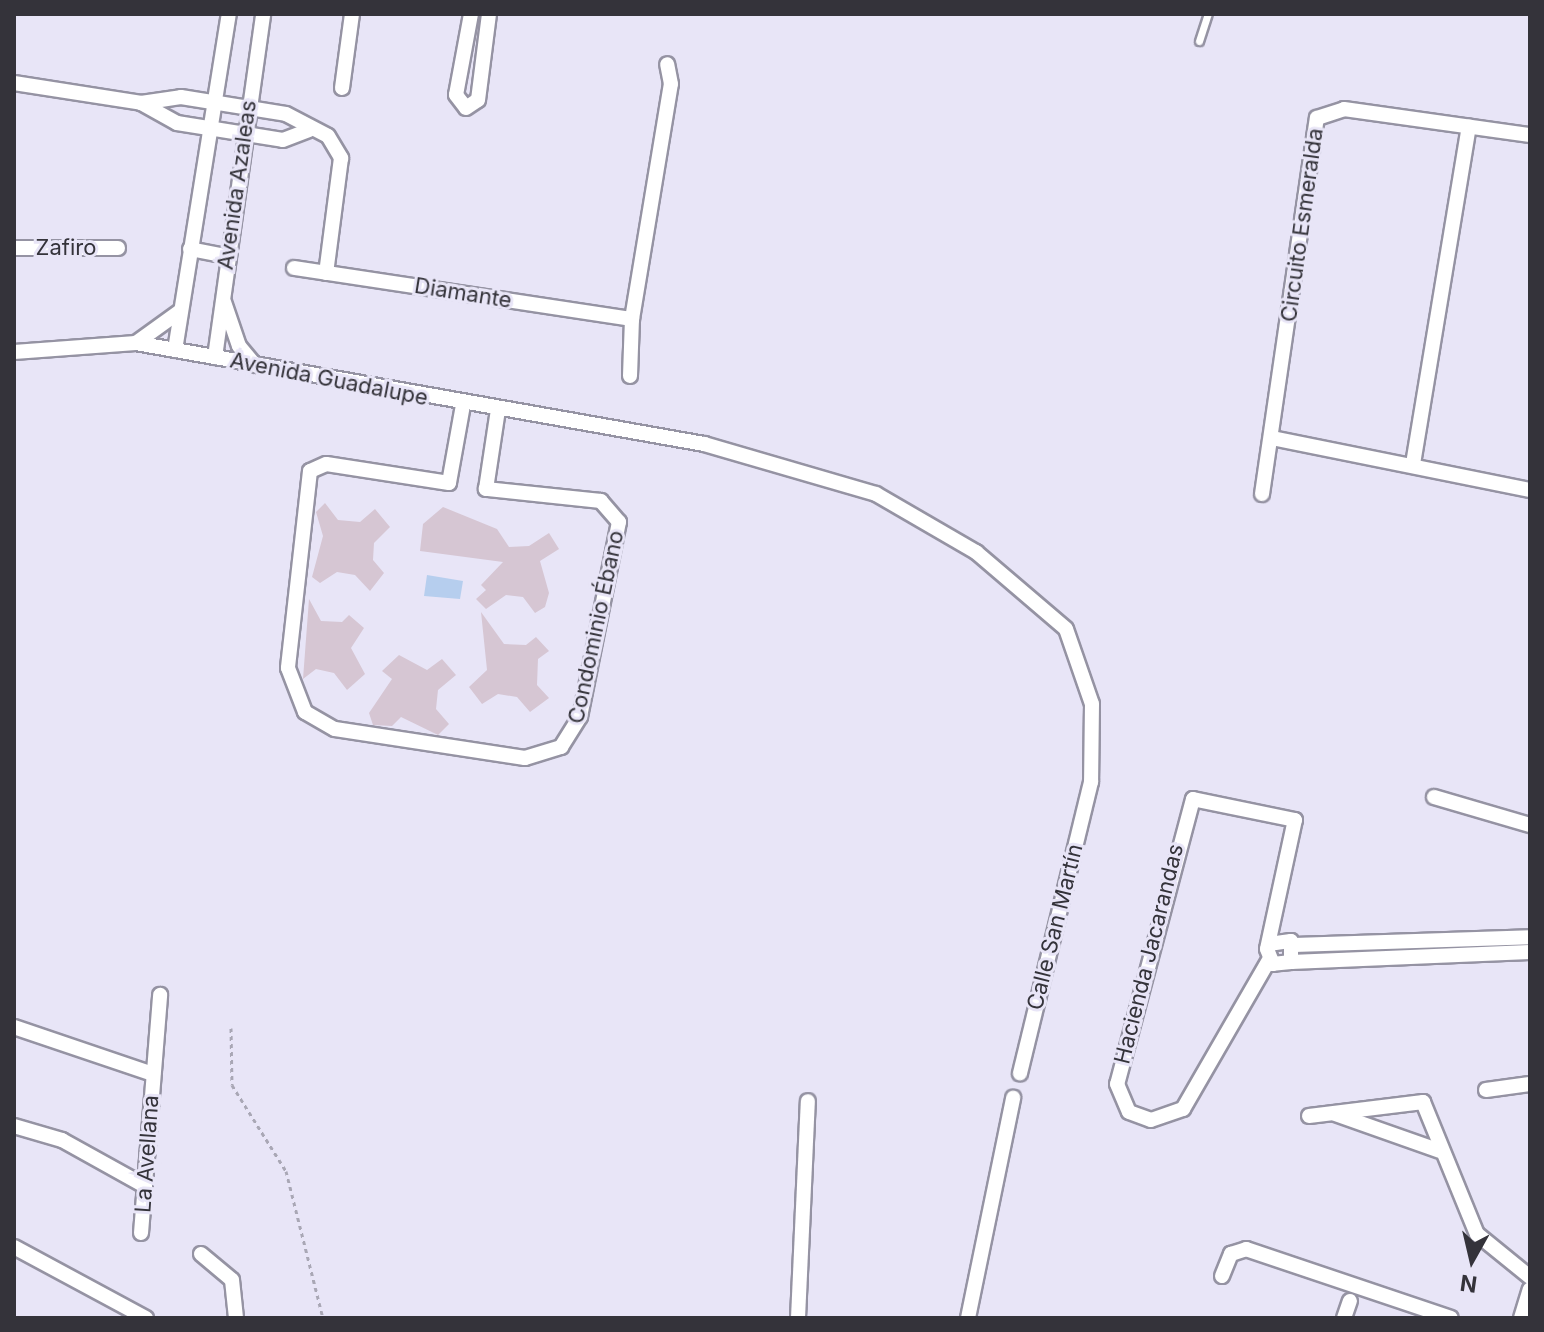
<!DOCTYPE html>
<html>
<head>
<meta charset="utf-8">
<style>
	body { margin:0 }
	#map { position:relative; width:1544px; height:1332px; overflow:hidden; background:#e8e5f7; font-family:Inter,sans-serif }
	div>[style] { position:absolute }
	[style*='--x'] { left:calc(var(--x)*1px); top:calc(var(--y)*1px); width:calc(var(--w)*1px); rotate:calc(var(--a)*1deg) }
	.water>* { inset:0; background:#b6ceee }
	.building>* { inset:0; background:#d6c6d3 }
	.path>* { height:3px; margin-top:-1.5px; transform-origin:0; background:repeating-linear-gradient(90deg,#a9a7b5 0 4px,transparent 0 8px) }
	.roads { filter:drop-shadow(2px 0 #9593a3) drop-shadow(-2px 0 #9593a3) drop-shadow(0 2px #9593a3) drop-shadow(0 -2px #9593a3) }
	.lane>* { height:7px; margin:-3.5px; padding:0 3.5px; transform-origin:3.5px; border-radius:3.5px; background:#fff }
	.street>* { height:14px; margin:-7px; padding:0 7px; transform-origin:7px; border-radius:7px; background:#fff }
	span { translate:-50% -50%; white-space:nowrap; text-align:center; line-height:1.15; -webkit-text-stroke:6px #e8e5f7; paint-order:stroke }
	.street-label { font-size:22px; color:#34333a }
	.frame { position:absolute; inset:0; border:16px solid #34333a; pointer-events:none }
	.north { position:absolute; left:1432px; top:1220px; width:80px; height:80px; -webkit-text-stroke:6px #e8e5f7; paint-order:stroke; rotate:188deg; font-size:22px; font-weight:700; line-height:32px; text-align:center; color:#34333a }
	.north::after { content:''; display:block; margin:auto; width:28px; height:36px; background:#34333a; clip-path:polygon(50% 0,100% 100%,50% 72%,0 100%) }
</style>
</head>
<body>
<div id="map">
	<div class="water">
		<div style="clip-path:polygon(427px 575px,463px 581px,460px 599px,424px 596px)"></div>
	</div>
	<div class="building">
		<div style="clip-path:polygon(325px 503px,338px 520px,360px 522px,375px 509px,390px 527px,374px 543px,373px 560px,384px 573px,370px 591px,355px 575px,337px 572px,320px 583px,312px 577px,323px 536px,316px 512px)"></div>
		<div style="clip-path:polygon(443px 507px,497px 529px,509px 547px,529px 546px,549px 533px,559px 549px,540px 561px,549px 593px,545px 607px,535px 613px,523px 597px,506px 595px,486px 609px,476px 599px,486px 590px,481px 585px,503px 562px,420px 551px,423px 524px)"></div>
		<div style="clip-path:polygon(309px 599px,321px 621px,342px 622px,349px 615px,364px 628px,351px 648px,365px 674px,347px 690px,334px 673px,316px 669px,303px 679px)"></div>
		<div style="clip-path:polygon(481px 612px,504px 644px,526px 645px,536px 637px,549px 651px,538px 659px,537px 685px,549px 698px,530px 712px,517px 697px,498px 694px,482px 704px,469px 687px,487px 670px)"></div>
		<div style="clip-path:polygon(399px 655px,427px 670px,442px 659px,456px 675px,438px 690px,436px 709px,449px 724px,438px 735px,401px 717px,392px 726px,373px 725px,369px 713px,392px 679px,382px 671px)"></div>
	</div>
	<div class="path">
		<div style="--x:231;--y:1028;--w:57;--a:89"></div>
		<div style="--x:232;--y:1085;--w:102;--a:57.9"></div>
		<div style="--x:286;--y:1171;--w:152;--a:75.9"></div>
	</div>
	<div class="roads">
		<div class="lane">
			<div style="--x:1199;--y:41;--w:28;--a:-72"></div>
		</div>
		<div class="street">
			<div style="--x:471;--y:14;--w:82;--a:100.5"></div>
			<div style="--x:456;--y:95;--w:16;--a:52"></div>
			<div style="--x:466;--y:108;--w:14;--a:-34"></div>
			<div style="--x:478;--y:100;--w:87;--a:-82.7"></div>
			<div style="--x:14;--y:83;--w:129;--a:8.9"></div>
			<div style="--x:141;--y:103;--w:40;--a:-8.5"></div>
			<div style="--x:181;--y:97;--w:106;--a:9.2"></div>
			<div style="--x:286;--y:114;--w:47;--a:27.6"></div>
			<div style="--x:328;--y:136;--w:26;--a:59"></div>
			<div style="--x:341;--y:158;--w:116;--a:97.4"></div>
			<div style="--x:342;--y:88;--w:75;--a:-82.3"></div>
			<div style="--x:141;--y:103;--w:41;--a:29.1"></div>
			<div style="--x:177;--y:123;--w:107;--a:9.1"></div>
			<div style="--x:283;--y:140;--w:28;--a:-21"></div>
			<div style="--x:14;--y:248;--w:104;--a:0"></div>
			<div style="--x:190;--y:249;--w:38;--a:11"></div>
			<div style="--x:294;--y:268;--w:342;--a:8.6"></div>
			<div style="--x:224;--y:302;--w:46;--a:71.2"></div>
			<div style="--x:239;--y:346;--w:25;--a:50"></div>
			<div style="--x:136;--y:343;--w:53;--a:-35.8"></div>
			<div style="--x:175;--y:350;--w:340;--a:-80.9"></div>
			<div style="--x:14;--y:352;--w:122;--a:-4.2"></div>
			<div style="--x:136;--y:343;--w:577;--a:10.08"></div>
			<div style="--x:704;--y:444;--w:179;--a:16.2"></div>
			<div style="--x:876;--y:494;--w:116;--a:30.1"></div>
			<div style="--x:976;--y:552;--w:118;--a:40.5"></div>
			<div style="--x:1066;--y:629;--w:79;--a:70.9"></div>
			<div style="--x:1092;--y:704;--w:78;--a:90.7"></div>
			<div style="--x:1091;--y:782;--w:300;--a:103.7"></div>
			<div style="--x:215;--y:357;--w:346;--a:-82"></div>
			<div style="--x:630;--y:376;--w:57;--a:-88"></div>
			<div style="--x:632;--y:319;--w:238;--a:-80.6"></div>
			<div style="--x:671;--y:84;--w:20;--a:-101"></div>
			<div style="--x:463;--y:405;--w:79;--a:100.2"></div>
			<div style="--x:449;--y:483;--w:124;--a:-171.2"></div>
			<div style="--x:326;--y:464;--w:17;--a:156"></div>
			<div style="--x:310;--y:471;--w:198;--a:96.4"></div>
			<div style="--x:288;--y:668;--w:47;--a:68.9"></div>
			<div style="--x:305;--y:712;--w:34;--a:30"></div>
			<div style="--x:335;--y:729;--w:192;--a:8.7"></div>
			<div style="--x:525;--y:758;--w:38;--a:-17"></div>
			<div style="--x:561;--y:747;--w:36;--a:-58"></div>
			<div style="--x:580;--y:717;--w:199;--a:-78.7"></div>
			<div style="--x:619;--y:522;--w:28;--a:-131"></div>
			<div style="--x:601;--y:501;--w:116;--a:-174"></div>
			<div style="--x:486;--y:489;--w:80;--a:-81.4"></div>
			<div style="--x:1272;--y:438;--w:263;--a:11.4"></div>
			<div style="--x:1413;--y:464;--w:342;--a:-80.6"></div>
			<div style="--x:1262;--y:494;--w:380;--a:-81.7"></div>
			<div style="--x:1317;--y:118;--w:28;--a:-18"></div>
			<div style="--x:1344;--y:109;--w:188;--a:8"></div>
			<div style="--x:1434;--y:797;--w:100;--a:16.3"></div>
			<div style="--x:1269;--y:944;--w:22;--a:-8"></div>
			<div style="--x:1291;--y:941;--w:21;--a:90"></div>
			<div style="--x:1291;--y:962;--w:18;--a:174"></div>
			<div style="--x:1273;--y:964;--w:16;--a:-112"></div>
			<div style="--x:1267;--y:949;--w:132;--a:-77.8"></div>
			<div style="--x:1295;--y:820;--w:104;--a:-168.4"></div>
			<div style="--x:1193;--y:799;--w:295;--a:104.9"></div>
			<div style="--x:1117;--y:1084;--w:30;--a:67"></div>
			<div style="--x:1129;--y:1112;--w:23;--a:20"></div>
			<div style="--x:1151;--y:1120;--w:34;--a:-19"></div>
			<div style="--x:1183;--y:1109;--w:172;--a:-60"></div>
			<div style="--x:1294;--y:945;--w:236;--a:-1.9"></div>
			<div style="--x:1291;--y:962;--w:239;--a:-2.4"></div>
			<div style="--x:14;--y:1027;--w:147;--a:18.7"></div>
			<div style="--x:1486;--y:1090;--w:44;--a:-7.8"></div>
			<div style="--x:1335;--y:1114;--w:111;--a:19.4"></div>
			<div style="--x:1309;--y:1116;--w:115;--a:-7"></div>
			<div style="--x:1423;--y:1102;--w:143;--a:67.8"></div>
			<div style="--x:1477;--y:1234;--w:68;--a:39.1"></div>
			<div style="--x:14;--y:1126;--w:50;--a:16.3"></div>
			<div style="--x:62;--y:1140;--w:95;--a:29"></div>
			<div style="--x:141;--y:1233;--w:239;--a:-85.4"></div>
			<div style="--x:14;--y:1247;--w:150;--a:28.3"></div>
			<div style="--x:201;--y:1254;--w:40;--a:40"></div>
			<div style="--x:232;--y:1280;--w:38;--a:84"></div>
			<div style="--x:1222;--y:1276;--w:24;--a:-68"></div>
			<div style="--x:1231;--y:1254;--w:16;--a:-18"></div>
			<div style="--x:1246;--y:1249;--w:216;--a:18.6"></div>
			<div style="--x:798;--y:1318;--w:217;--a:-87.4"></div>
			<div style="--x:968;--y:1318;--w:225;--a:-78.4"></div>
			<div style="--x:1344;--y:1318;--w:18;--a:-71"></div>
			<div style="--x:1521;--y:1318;--w:30;--a:-73"></div>
		</div>
	</div>
	<div class="street-label">
		<span style="left:237px;top:185px;rotate:-82deg">Avenida Azaleas</span>
		<span style="left:1302px;top:225px;rotate:-82deg">Circuito Esmeralda</span>
		<span style="left:66px;top:248px">Zafiro</span>
		<span style="left:463px;top:293px;rotate:9deg">Diamante</span>
		<span style="left:329px;top:379px;rotate:11deg">Avenida Guadalupe</span>
		<span style="left:596px;top:627px;rotate:-78deg">Condominio Ébano</span>
		<span style="left:1055px;top:927px;rotate:-76deg">Calle San Martín</span>
		<span style="left:1149px;top:954px;rotate:-76deg">Hacienda Jacarandas</span>
		<span style="left:147px;top:1154px;rotate:-86deg">La Avellana</span>
	</div>
	<div class="frame"></div>
	<div class="north">N</div>
</div>
</body>
</html>
